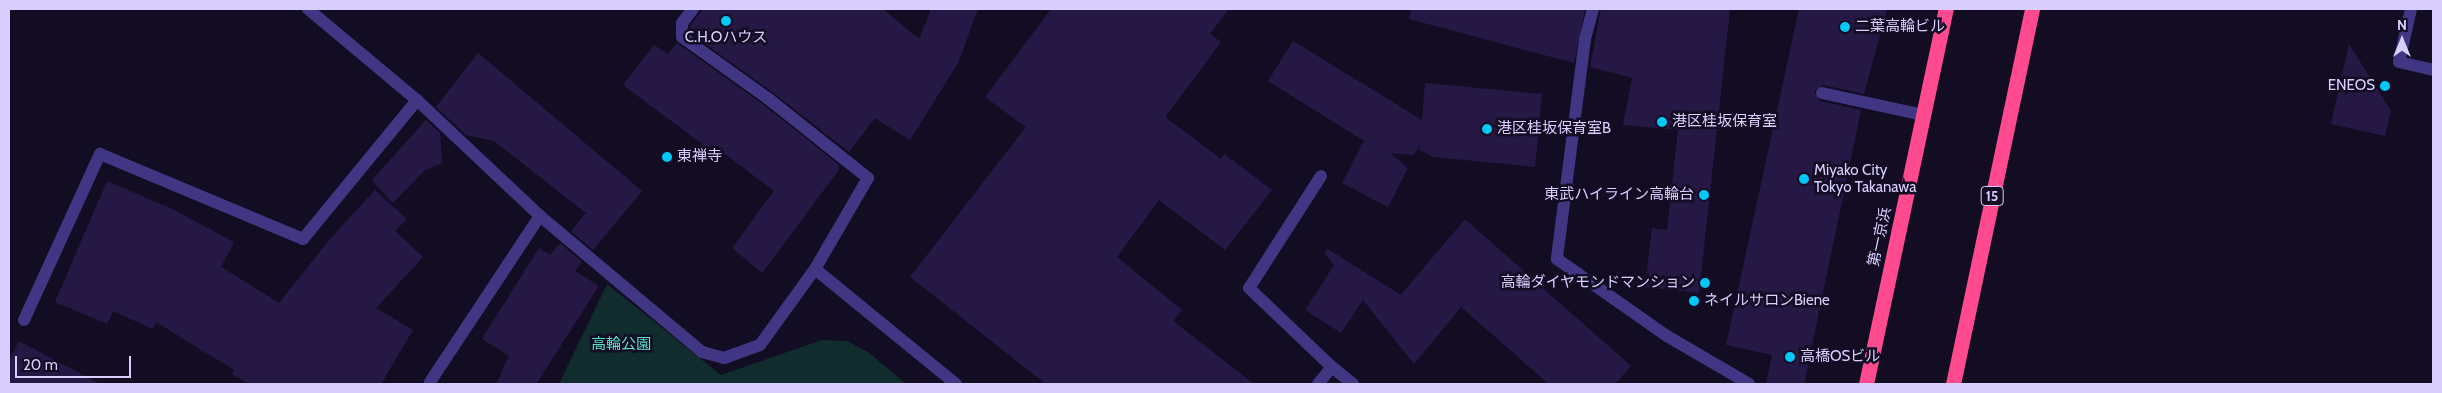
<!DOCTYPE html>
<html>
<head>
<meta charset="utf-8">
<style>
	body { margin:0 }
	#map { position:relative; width:2442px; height:393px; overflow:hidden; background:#130d23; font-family:Cabin,"Noto Sans JP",sans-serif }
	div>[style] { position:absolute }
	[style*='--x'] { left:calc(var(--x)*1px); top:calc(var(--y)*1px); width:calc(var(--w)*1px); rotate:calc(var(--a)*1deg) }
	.green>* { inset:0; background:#102c2d }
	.building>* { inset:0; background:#261845 }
	.minor>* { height:12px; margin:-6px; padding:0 6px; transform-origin:6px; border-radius:6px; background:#413684 }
	.highway>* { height:15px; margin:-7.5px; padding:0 7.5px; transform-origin:7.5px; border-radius:7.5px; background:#ff4a8f }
	.dots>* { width:14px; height:14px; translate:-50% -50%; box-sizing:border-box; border:2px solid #130d23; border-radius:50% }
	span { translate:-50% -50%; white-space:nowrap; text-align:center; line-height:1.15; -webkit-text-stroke:5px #130d23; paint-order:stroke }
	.shield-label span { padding:1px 4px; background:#130d23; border:1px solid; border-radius:4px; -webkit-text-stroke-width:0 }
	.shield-label { font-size:14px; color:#d9cfff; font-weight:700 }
	.poi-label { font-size:15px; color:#d9cfff }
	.left { translate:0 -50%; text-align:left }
	.right { translate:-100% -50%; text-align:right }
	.street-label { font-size:15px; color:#d9cfff }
	.park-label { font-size:15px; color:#57e3ce }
	.frame { position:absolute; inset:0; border:10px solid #d9cfff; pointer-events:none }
	.north { position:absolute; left:2377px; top:15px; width:50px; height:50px; -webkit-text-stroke:4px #130d23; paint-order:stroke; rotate:0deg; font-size:14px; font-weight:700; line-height:20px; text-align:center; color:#d9cfff }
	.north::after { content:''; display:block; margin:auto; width:18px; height:22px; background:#d9cfff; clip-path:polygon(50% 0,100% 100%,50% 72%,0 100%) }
	.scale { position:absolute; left:15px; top:356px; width:116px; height:22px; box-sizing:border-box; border:2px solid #d9cfff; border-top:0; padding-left:6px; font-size:15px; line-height:18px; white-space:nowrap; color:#d9cfff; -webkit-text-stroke:4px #130d23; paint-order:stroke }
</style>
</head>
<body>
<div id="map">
	<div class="green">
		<div style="clip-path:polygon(607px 284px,721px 375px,822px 340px,847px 341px,868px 352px,906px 384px,559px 384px)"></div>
	</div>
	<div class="building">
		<div style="clip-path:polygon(703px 9px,883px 9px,919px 39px,931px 9px,978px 9px,958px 63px,910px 140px,875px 118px,849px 152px,775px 94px,690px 33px,690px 26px)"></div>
		<div style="clip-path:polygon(1051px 9px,1229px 9px,1210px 34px,1221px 42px,1165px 117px,1221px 159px,1224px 154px,1272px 190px,1225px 250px,1159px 200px,1117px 257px,1182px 310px,1173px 321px,1254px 384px,1046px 384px,910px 277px,1026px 127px,985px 97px)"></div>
		<div style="clip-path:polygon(1411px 9px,1585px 9px,1574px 63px,1409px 19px)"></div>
		<div style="clip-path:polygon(1601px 9px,1730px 9px,1699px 293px,1645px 287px,1652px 228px,1667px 230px,1678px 130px,1623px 125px,1632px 78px,1590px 67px)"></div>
		<div style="clip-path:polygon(1799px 9px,1887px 9px,1864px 94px,1823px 85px,1814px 91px,1820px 101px,1861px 110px,1804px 384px,1766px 384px,1772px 355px,1726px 345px)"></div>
		<div style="clip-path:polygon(1293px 41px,1422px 120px,1425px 83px,1542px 94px,1535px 167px,1434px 157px,1419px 150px,1420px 145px,1414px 155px,1390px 153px,1408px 168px,1388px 207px,1342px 183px,1364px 141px,1268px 81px)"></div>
		<div style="clip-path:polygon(677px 43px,765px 106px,839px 165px,838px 171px,762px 273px,732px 248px,774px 191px,720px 150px,717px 155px,623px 85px,654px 45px,668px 54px)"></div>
		<div style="clip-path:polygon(2349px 44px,2391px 111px,2385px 136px,2331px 124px)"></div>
		<div style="clip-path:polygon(478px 53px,642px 191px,593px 250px,571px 231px,586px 213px,494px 141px,466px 135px,436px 107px)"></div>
		<div style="clip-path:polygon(426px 120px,440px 133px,442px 163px,424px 171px,393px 203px,372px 180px)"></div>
		<div style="clip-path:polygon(107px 181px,172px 209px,234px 242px,221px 267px,279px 303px,330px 239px,375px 190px,407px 219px,395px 231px,423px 257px,376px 308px,413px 330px,381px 384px,250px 384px,232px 374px,234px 370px,156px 322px,153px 329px,113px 311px,107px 324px,55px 302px)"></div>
		<div style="clip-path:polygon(1465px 219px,1631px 366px,1615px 384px,1549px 384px,1461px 307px,1414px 364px,1363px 300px,1341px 333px,1305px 310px,1334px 265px,1324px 252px,1328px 249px,1401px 295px)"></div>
		<div style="clip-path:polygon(560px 243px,582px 262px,575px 271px,599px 286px,536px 384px,496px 384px,509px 356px,482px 339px,539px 248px,550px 255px)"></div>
		<div style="clip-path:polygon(19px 341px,100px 384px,9px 384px,9px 360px)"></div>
	</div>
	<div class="minor">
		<div style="--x:308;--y:9;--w:142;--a:39.9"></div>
		<div style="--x:1593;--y:9;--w:31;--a:105"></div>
		<div style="--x:1585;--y:39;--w:222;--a:97.3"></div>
		<div style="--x:1557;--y:259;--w:134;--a:35"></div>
		<div style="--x:1667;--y:336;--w:95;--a:30.3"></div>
		<div style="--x:2411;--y:9;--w:54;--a:102.8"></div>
		<div style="--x:2399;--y:62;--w:35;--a:13"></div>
		<div style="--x:1822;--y:93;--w:103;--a:12.3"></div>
		<div style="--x:1321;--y:176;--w:133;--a:122.7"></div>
		<div style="--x:1249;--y:288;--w:115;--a:43.6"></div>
		<div style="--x:815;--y:269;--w:182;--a:39.2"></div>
		<div style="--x:24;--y:320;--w:183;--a:-65.4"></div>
		<div style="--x:100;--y:154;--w:220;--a:22.7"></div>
		<div style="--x:303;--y:239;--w:180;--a:-50.6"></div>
		<div style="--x:417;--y:100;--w:169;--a:43.3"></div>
		<div style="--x:540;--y:216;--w:212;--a:40"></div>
		<div style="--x:702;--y:352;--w:23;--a:15"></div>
		<div style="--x:724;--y:358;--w:38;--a:-20"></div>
		<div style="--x:760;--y:345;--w:94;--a:-54.1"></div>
		<div style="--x:815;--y:269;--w:105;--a:-59.8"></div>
		<div style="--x:868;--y:178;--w:125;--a:-141.5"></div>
		<div style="--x:770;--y:100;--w:108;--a:-144.4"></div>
		<div style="--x:682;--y:37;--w:14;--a:-90"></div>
		<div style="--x:682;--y:23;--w:18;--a:-52"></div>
		<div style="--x:430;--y:382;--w:199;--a:-56.5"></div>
		<div style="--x:1318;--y:384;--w:22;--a:-51"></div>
		<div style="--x:1332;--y:367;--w:27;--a:39"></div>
	</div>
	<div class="highway">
		<div style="--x:1866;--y:384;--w:383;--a:-78"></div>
		<div style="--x:1953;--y:384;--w:383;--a:-78.1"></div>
	</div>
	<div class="dots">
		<div style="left:726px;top:21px;background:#00c9fa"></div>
		<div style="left:1845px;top:27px;background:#00c9fa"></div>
		<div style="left:2385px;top:86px;background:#00c9fa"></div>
		<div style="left:1662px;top:122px;background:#00c9fa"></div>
		<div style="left:1487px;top:129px;background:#00c9fa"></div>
		<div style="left:667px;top:157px;background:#00c9fa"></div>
		<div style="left:1804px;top:179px;background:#00c9fa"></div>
		<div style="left:1704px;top:195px;background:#00c9fa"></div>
		<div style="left:1705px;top:283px;background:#00c9fa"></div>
		<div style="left:1694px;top:301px;background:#00c9fa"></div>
		<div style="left:1790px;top:357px;background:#00c9fa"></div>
	</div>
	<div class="shield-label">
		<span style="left:1992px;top:196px">15</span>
	</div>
	<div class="poi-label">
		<span class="left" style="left:1855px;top:27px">二葉高輪ビル</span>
		<span style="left:726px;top:38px">C.H.Oハウス</span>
		<span class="right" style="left:2375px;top:86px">ENEOS</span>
		<span class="left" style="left:1672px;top:122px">港区桂坂保育室</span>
		<span class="left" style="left:1497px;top:129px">港区桂坂保育室B</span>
		<span class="left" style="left:677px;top:157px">東禅寺</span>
		<span class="left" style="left:1814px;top:179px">Miyako City<br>Tokyo Takanawa</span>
		<span class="right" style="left:1694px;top:195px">東武ハイライン高輪台</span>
		<span class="right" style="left:1695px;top:283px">高輪ダイヤモンドマンション</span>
		<span class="left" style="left:1704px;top:301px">ネイルサロンBiene</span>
		<span class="left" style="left:1800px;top:357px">高橋OSビル</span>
	</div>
	<div class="street-label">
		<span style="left:1880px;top:237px;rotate:-78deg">第一京浜</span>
	</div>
	<div class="park-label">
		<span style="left:621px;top:345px">高輪公園</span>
	</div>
	<div class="frame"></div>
	<div class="north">N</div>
	<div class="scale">20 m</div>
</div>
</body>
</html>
